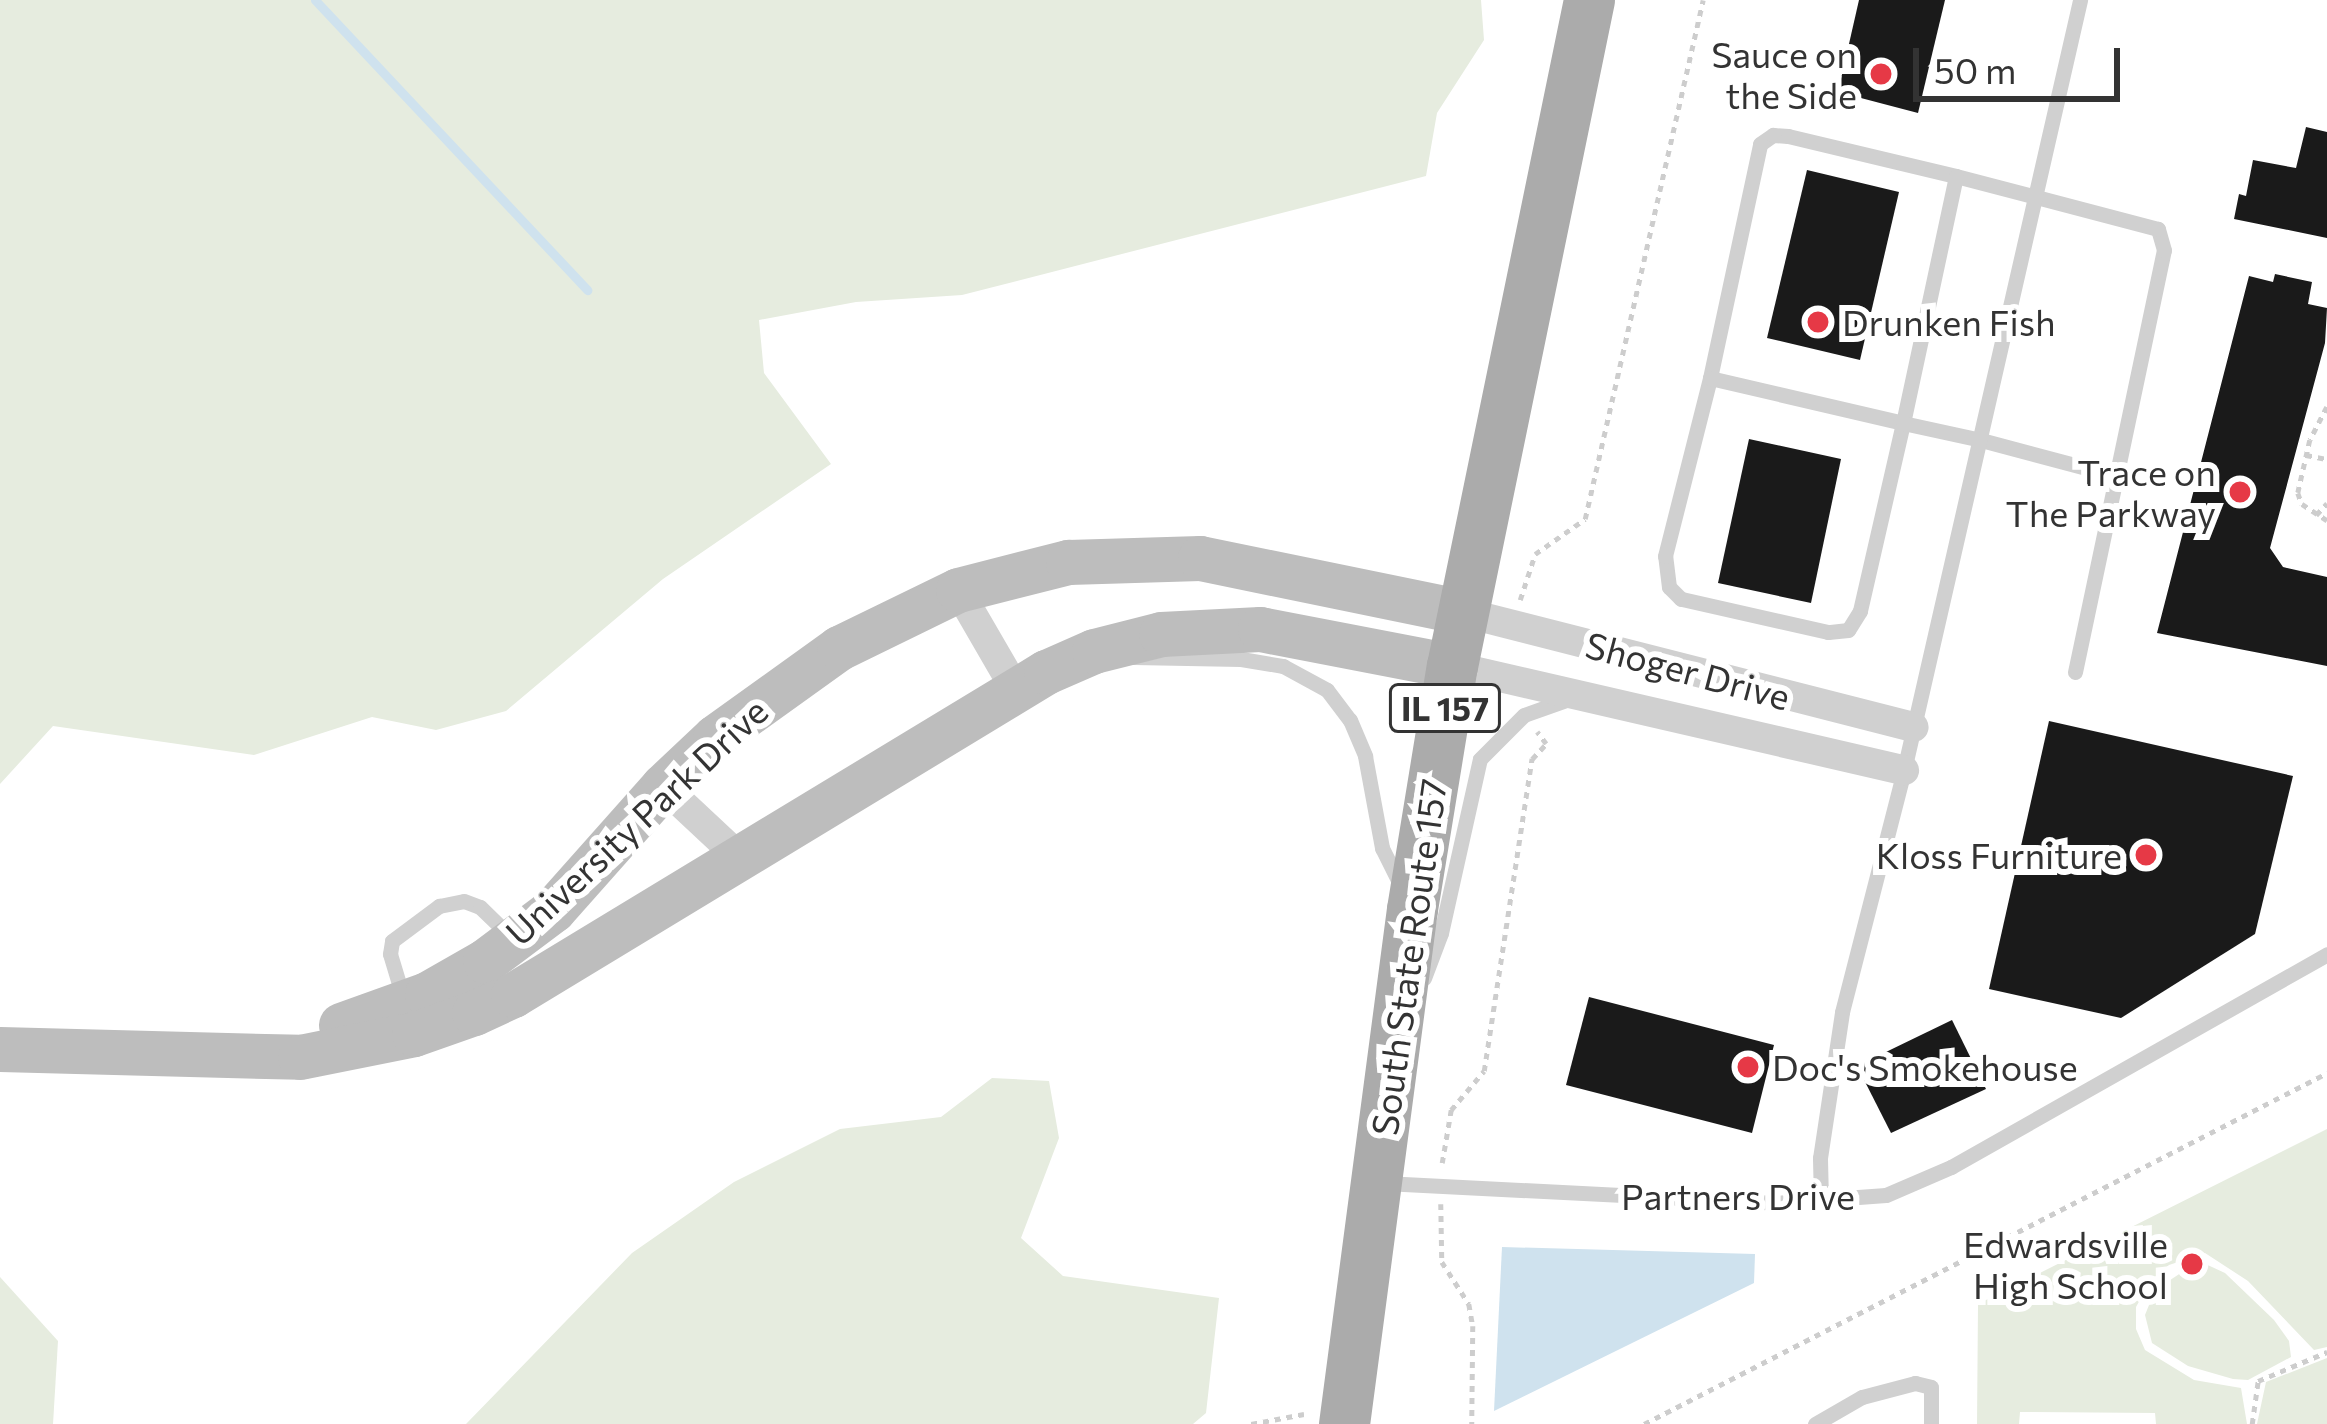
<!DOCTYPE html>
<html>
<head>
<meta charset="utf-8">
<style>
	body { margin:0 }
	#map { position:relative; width:2327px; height:1424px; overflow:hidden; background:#fff; font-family:Commissioner,sans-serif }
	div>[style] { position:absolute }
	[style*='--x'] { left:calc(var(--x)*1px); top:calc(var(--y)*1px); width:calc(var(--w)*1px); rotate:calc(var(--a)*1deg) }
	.green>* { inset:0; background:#e6ecdf }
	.water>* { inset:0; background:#cfe2ee }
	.stream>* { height:9px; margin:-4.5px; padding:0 4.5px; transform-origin:4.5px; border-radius:4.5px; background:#cfe2ee }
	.building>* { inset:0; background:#1a1a1a }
	.path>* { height:4.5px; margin-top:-2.25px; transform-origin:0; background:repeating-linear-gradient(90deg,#cdcdcd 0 6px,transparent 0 12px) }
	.lane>* { height:15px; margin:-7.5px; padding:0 7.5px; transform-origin:7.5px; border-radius:7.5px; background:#d0d0d0 }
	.street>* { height:30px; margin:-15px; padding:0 15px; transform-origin:15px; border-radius:15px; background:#d0d0d0 }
	.secondary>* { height:45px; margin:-22.5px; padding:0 22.5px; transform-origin:22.5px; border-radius:22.5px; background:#bdbdbd }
	.primary>* { height:51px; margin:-25.5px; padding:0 25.5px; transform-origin:25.5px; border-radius:25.5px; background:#ababab }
	.dots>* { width:33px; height:33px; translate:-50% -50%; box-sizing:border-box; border:6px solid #fff; border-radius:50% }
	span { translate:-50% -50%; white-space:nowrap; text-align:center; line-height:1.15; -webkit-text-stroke:12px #fff; paint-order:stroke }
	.shield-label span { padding:3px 9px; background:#fff; border:3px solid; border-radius:9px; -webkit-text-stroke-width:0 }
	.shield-label { font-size:33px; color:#333; font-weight:700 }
	.poi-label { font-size:36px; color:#333 }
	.right { translate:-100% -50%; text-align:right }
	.left { translate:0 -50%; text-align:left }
	.street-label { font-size:36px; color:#333 }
	.scale { position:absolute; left:1913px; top:48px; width:207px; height:54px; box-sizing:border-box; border:6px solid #333; border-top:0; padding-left:15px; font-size:36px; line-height:42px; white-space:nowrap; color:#333; -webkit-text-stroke:9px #fff; paint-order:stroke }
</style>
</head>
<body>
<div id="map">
	<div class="green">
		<div style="clip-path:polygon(0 0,1481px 0,1484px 40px,1437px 113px,1426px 176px,962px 295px,856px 302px,759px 320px,764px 373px,831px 464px,663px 579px,506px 711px,436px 730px,372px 717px,254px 755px,53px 726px,0 784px)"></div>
		<div style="clip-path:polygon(992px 1078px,1049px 1081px,1059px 1138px,1021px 1238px,1063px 1276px,1219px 1298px,1206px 1413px,1193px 1424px,466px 1424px,632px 1253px,734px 1182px,840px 1129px,941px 1117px)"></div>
		<div style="clip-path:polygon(2327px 1129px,2327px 1347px,2314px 1350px,2248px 1281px,2205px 1253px,2169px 1265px,2151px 1280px,2136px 1307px,2136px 1329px,2145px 1350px,2194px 1380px,2241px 1388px,2247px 1424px,2156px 1424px,2155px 1413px,2020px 1412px,2019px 1424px,1977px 1424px,1978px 1304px)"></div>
		<div style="clip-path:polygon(2199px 1261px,2225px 1273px,2274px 1320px,2289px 1341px,2291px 1357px,2248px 1380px,2233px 1379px,2188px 1366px,2152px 1343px,2145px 1315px,2155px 1290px)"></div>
		<div style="clip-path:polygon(0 1277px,58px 1341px,53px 1424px,0 1424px)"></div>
		<div style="clip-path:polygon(2327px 1358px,2327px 1424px,2257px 1424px,2266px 1382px)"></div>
	</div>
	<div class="water">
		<div style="clip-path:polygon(1502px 1247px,1755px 1254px,1754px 1283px,1494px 1411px)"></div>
	</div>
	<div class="stream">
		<div style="--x:315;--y:0;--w:398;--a:46.8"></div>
	</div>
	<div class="building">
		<div style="clip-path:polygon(1859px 0,1945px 0,1918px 113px,1838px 92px)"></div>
		<div style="clip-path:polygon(2306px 127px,2327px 132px,2327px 238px,2234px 219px,2239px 194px,2246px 196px,2253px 160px,2296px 168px)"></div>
		<div style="clip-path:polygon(1807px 170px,1899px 192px,1860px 360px,1767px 338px)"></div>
		<div style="clip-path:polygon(2275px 274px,2312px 282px,2308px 304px,2327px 308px,2325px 343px,2270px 548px,2283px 567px,2327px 577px,2327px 666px,2157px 633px,2249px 276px,2273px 282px)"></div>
		<div style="clip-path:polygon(1749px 439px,1841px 459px,1811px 603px,1718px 583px)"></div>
		<div style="clip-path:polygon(2049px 721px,2293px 776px,2255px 934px,2121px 1018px,1989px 989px)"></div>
		<div style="clip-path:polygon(1589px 997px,1774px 1045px,1752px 1133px,1566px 1085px)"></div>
		<div style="clip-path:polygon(1952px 1020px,1986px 1089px,1891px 1133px,1857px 1066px)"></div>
	</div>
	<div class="path">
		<div style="--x:2327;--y:407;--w:37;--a:117"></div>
		<div style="--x:2310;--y:440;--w:54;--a:102.8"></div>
		<div style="--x:2298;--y:493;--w:12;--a:70"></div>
		<div style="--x:2302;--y:504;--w:30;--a:33"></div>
		<div style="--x:2306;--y:455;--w:21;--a:11"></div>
		<div style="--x:2316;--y:515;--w:16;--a:-47"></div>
		<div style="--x:1520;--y:600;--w:48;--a:-71.9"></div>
		<div style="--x:1535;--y:554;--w:61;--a:-35"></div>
		<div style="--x:1585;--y:519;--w:532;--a:-77.19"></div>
		<div style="--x:1442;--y:1163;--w:54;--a:-80.4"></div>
		<div style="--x:1451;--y:1110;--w:51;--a:-49.8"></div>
		<div style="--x:1484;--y:1071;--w:316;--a:-81.3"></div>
		<div style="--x:1532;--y:759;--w:21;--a:-47"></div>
		<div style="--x:1546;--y:744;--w:15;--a:-127"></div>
		<div style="--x:1441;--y:1204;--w:58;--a:89"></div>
		<div style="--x:1442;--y:1262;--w:50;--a:57.3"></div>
		<div style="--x:1469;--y:1304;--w:22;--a:80"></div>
		<div style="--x:1473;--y:1326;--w:98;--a:90.6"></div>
		<div style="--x:1251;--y:1424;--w:54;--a:-10.7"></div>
		<div style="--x:1644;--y:1424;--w:768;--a:-27.2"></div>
		<div style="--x:2252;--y:1424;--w:43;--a:-82.1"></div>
		<div style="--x:2258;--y:1381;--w:75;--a:-22.8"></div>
	</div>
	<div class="lane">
		<div style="--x:1710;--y:378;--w:239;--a:-77.9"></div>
		<div style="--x:1760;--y:144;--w:16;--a:-35"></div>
		<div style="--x:1773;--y:135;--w:15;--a:4"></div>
		<div style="--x:1788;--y:136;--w:173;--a:13.4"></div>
		<div style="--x:1133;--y:657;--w:108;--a:1.1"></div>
		<div style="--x:1241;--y:659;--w:43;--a:9.5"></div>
		<div style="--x:1283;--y:666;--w:50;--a:28.6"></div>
		<div style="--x:1327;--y:690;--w:38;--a:53"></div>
		<div style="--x:1350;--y:720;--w:39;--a:67"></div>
		<div style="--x:1365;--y:756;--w:94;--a:79.5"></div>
		<div style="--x:1382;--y:848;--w:42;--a:63.4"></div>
		<div style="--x:2075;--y:672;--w:431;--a:-78.1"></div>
		<div style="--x:2164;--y:250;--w:22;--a:-106"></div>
		<div style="--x:2158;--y:229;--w:209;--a:-165.3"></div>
		<div style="--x:1956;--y:176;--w:253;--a:102.1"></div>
		<div style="--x:1903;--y:423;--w:193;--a:102.9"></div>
		<div style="--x:1860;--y:611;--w:22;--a:122"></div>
		<div style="--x:1848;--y:630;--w:20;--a:174"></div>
		<div style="--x:1828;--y:632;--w:151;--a:-167.3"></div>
		<div style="--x:1681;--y:599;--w:17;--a:-135"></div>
		<div style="--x:1669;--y:587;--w:31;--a:-97"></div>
		<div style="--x:1665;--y:556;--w:184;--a:-75.8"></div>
		<div style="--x:1710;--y:378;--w:198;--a:13.1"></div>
		<div style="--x:1903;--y:423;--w:80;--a:12.3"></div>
		<div style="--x:1981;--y:440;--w:140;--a:14.9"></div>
		<div style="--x:1424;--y:978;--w:48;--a:-69.3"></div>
		<div style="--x:1441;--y:933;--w:178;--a:-77.4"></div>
		<div style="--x:1480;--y:759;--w:62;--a:-45"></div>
		<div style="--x:1524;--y:715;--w:48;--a:-19.6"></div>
		<div style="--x:403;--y:997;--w:45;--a:-106.8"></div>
		<div style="--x:390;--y:954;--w:13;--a:-81"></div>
		<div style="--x:392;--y:941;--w:59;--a:-36.7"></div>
		<div style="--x:439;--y:906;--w:25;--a:-11"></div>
		<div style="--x:464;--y:901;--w:17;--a:21"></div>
		<div style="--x:480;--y:907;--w:43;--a:44.1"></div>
		<div style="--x:1384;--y:1183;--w:393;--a:2.9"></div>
		<div style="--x:1776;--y:1203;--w:110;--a:-4.2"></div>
		<div style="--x:1886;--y:1195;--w:71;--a:-23.3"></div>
		<div style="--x:1951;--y:1167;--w:432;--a:-29.5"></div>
		<div style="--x:1821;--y:1200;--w:42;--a:-91.4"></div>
		<div style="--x:1820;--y:1158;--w:148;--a:-81.4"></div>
		<div style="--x:1842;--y:1012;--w:250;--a:-75.6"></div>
		<div style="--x:1904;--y:770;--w:790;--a:-77.12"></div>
		<div style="--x:1815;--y:1424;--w:54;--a:-29.9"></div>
		<div style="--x:1862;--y:1397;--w:55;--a:-14.8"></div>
		<div style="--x:1915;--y:1383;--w:16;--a:14"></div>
		<div style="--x:1931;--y:1387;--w:37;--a:90"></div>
	</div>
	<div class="street">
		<div style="--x:958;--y:590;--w:116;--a:59.9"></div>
		<div style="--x:1462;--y:612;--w:466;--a:14.3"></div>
		<div style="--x:1452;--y:666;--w:464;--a:13"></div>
		<div style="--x:663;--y:786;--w:104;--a:43.1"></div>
	</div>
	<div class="secondary">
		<div style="--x:341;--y:1025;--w:91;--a:-19.8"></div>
		<div style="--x:427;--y:994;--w:67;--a:-29.6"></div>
		<div style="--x:485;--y:961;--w:85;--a:-36.9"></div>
		<div style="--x:553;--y:910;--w:166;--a:-48.4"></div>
		<div style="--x:663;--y:786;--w:71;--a:-43.3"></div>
		<div style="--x:715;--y:737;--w:153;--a:-35.7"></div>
		<div style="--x:839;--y:648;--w:132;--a:-26"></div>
		<div style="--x:958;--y:590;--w:114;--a:-14.3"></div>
		<div style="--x:1068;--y:562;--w:132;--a:-1.7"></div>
		<div style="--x:1200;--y:558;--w:268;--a:11.6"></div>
		<div style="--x:0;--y:1049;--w:300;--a:1.5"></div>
		<div style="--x:300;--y:1057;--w:116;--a:-11.4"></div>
		<div style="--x:414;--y:1034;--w:64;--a:-19.3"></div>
		<div style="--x:474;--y:1013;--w:43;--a:-24.8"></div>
		<div style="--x:513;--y:995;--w:623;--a:-31.22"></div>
		<div style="--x:1046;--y:672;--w:52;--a:-23.6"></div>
		<div style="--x:1094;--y:651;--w:69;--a:-14.2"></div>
		<div style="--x:1161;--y:634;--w:99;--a:-2.9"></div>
		<div style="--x:1260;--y:629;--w:196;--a:10.9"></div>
	</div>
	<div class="primary">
		<div style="--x:1344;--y:1424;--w:519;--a:-82.48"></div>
		<div style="--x:1412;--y:909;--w:246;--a:-80.7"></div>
		<div style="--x:1452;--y:666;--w:680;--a:-78.38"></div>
	</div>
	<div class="dots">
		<div style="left:1881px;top:74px;background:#e63946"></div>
		<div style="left:1818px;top:322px;background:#e63946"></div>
		<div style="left:2240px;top:492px;background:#e63946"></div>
		<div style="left:2146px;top:855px;background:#e63946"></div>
		<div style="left:1748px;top:1067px;background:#e63946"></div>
		<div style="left:2192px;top:1264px;background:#e63946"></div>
	</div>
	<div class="shield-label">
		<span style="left:1445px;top:708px">IL 157</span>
	</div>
	<div class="poi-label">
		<span class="right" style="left:1857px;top:74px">Sauce on<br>the Side</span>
		<span class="left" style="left:1842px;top:322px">Drunken Fish</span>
		<span class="right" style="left:2216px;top:492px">Trace on<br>The Parkway</span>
		<span class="right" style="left:2122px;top:855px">Kloss Furniture</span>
		<span class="left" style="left:1772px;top:1067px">Doc's Smokehouse</span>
		<span class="right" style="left:2168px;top:1264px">Edwardsville<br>High School</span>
	</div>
	<div class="street-label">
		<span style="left:1688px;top:670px;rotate:15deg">Shoger Drive</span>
		<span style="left:636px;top:821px;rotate:-43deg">University Park Drive</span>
		<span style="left:1408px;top:957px;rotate:-82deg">South State Route 157</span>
		<span style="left:1738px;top:1196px">Partners Drive</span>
	</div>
	<div class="scale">50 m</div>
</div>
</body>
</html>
